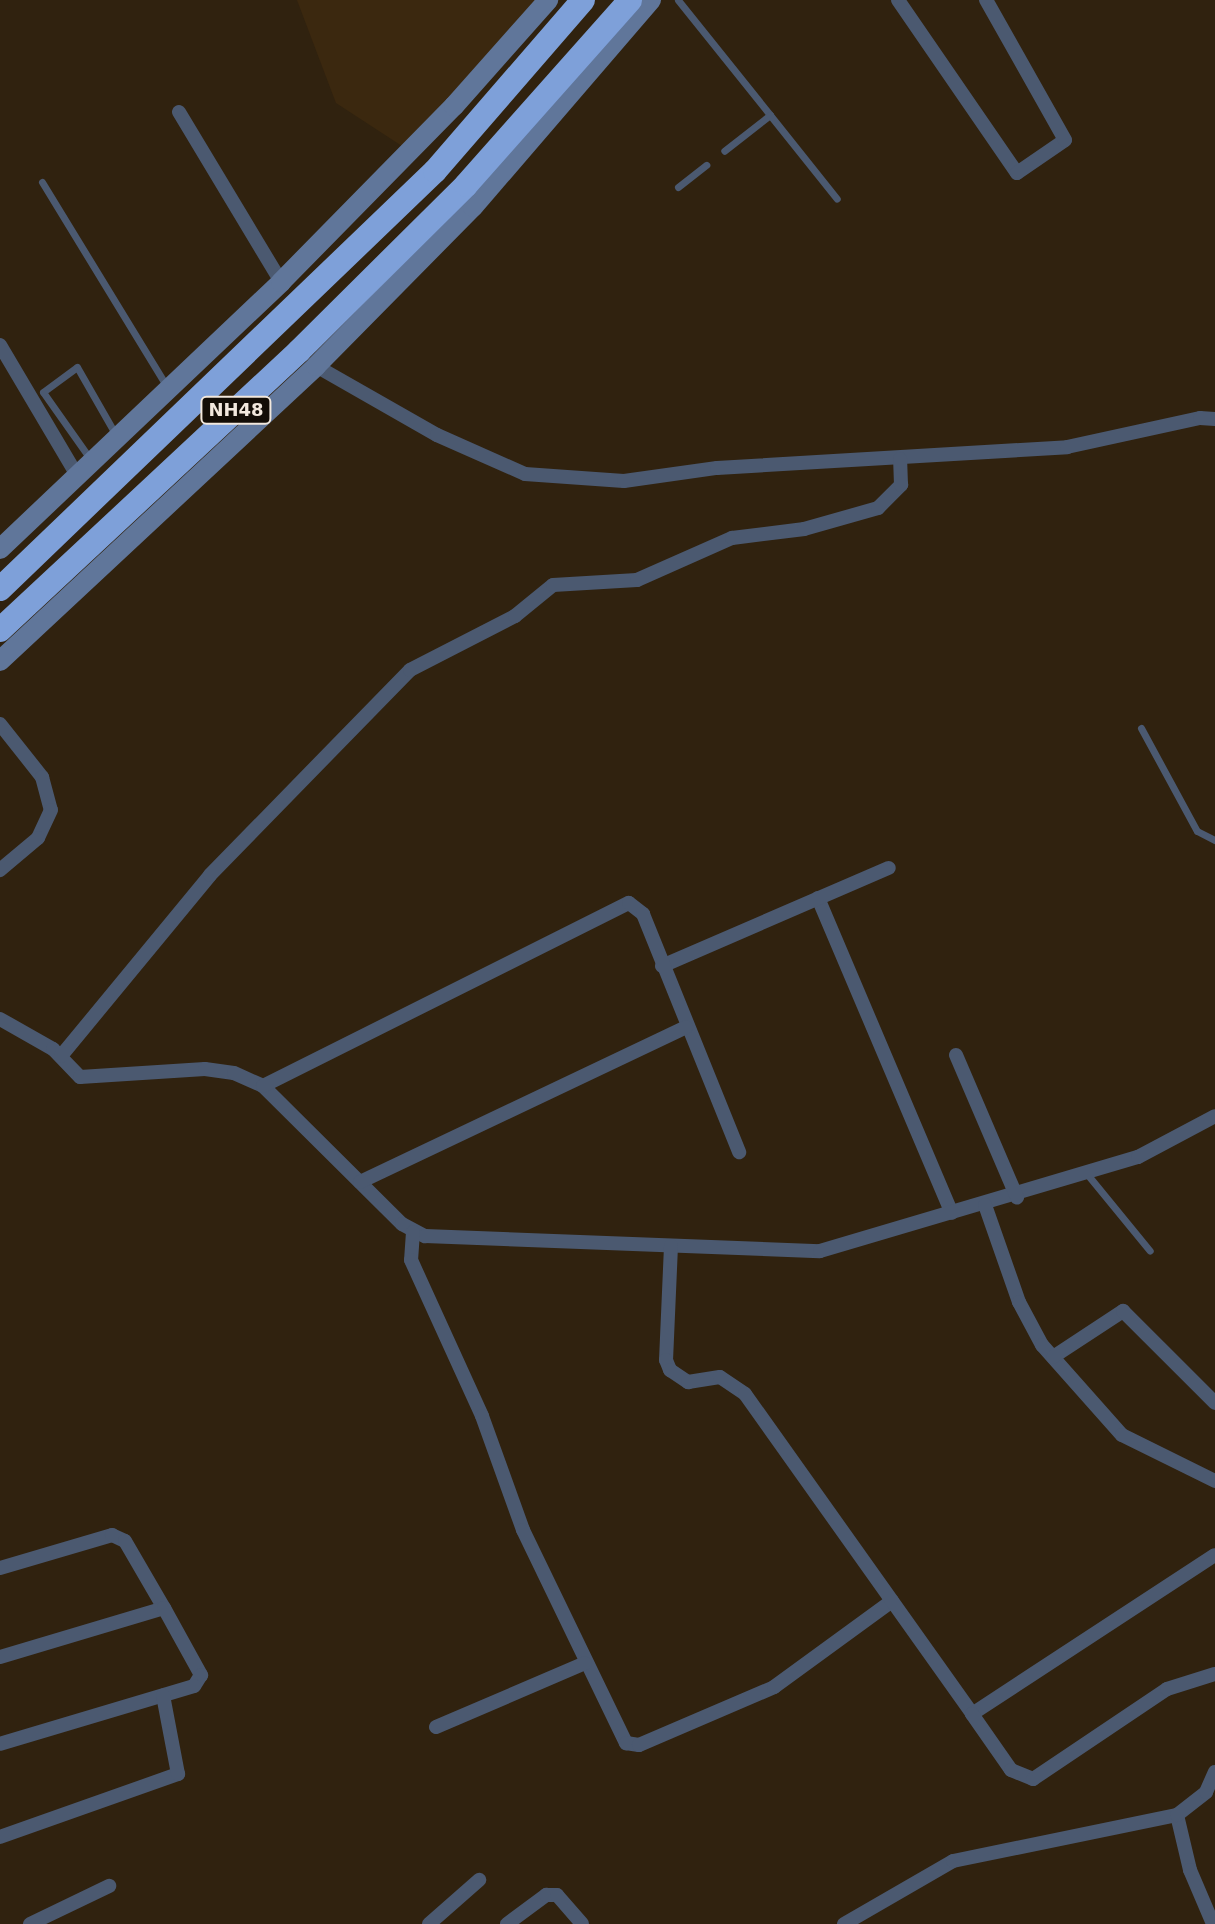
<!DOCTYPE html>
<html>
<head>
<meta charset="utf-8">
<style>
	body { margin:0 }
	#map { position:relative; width:1215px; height:1924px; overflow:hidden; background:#30220f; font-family:"DejaVu Sans",sans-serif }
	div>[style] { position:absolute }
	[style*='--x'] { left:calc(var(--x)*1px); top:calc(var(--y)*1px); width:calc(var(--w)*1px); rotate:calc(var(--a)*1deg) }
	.built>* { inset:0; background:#3b280f }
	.lane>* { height:7px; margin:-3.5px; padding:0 3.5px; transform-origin:3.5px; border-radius:3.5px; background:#4b5970 }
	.street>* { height:14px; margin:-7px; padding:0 7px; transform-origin:7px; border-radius:7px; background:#4b5970 }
	.secondary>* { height:20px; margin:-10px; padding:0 10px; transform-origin:10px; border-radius:10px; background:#60769a }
	.highway>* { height:24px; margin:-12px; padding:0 12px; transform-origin:12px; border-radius:12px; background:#7ea0d9 }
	span { translate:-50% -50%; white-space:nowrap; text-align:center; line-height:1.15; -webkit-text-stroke:7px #130d06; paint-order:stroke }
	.shield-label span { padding:2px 6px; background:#130d06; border:2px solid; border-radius:6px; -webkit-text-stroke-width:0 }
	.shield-label { font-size:18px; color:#f2e8dd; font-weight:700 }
</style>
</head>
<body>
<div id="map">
	<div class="built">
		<div style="clip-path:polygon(297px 0,536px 0,405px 148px,336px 103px)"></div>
	</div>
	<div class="lane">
		<div style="--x:678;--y:0;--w:147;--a:51.3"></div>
		<div style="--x:770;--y:115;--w:58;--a:142"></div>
		<div style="--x:770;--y:115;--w:107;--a:51.4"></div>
		<div style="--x:42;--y:182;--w:238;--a:58.6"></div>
		<div style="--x:678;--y:187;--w:36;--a:-38"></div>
		<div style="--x:91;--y:460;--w:83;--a:-125.2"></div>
		<div style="--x:43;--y:392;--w:42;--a:-36.3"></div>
		<div style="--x:77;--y:367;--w:78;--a:60.2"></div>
		<div style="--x:1141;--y:728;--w:117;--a:61.5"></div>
		<div style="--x:1197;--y:831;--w:20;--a:27"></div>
		<div style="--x:1087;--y:1174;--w:99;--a:50.7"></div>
	</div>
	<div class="street">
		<div style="--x:898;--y:0;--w:210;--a:55.5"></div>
		<div style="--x:1017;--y:173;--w:58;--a:-34.5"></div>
		<div style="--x:1065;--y:140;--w:161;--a:-119.4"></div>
		<div style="--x:179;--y:112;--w:198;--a:59"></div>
		<div style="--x:0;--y:345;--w:153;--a:59.4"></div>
		<div style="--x:316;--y:366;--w:139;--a:29.7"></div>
		<div style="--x:437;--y:435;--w:96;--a:23.9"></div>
		<div style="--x:525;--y:474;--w:99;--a:4"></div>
		<div style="--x:624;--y:481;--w:94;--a:-8"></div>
		<div style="--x:717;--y:468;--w:351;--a:-3.4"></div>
		<div style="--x:1067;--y:447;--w:136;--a:-12.3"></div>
		<div style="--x:1200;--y:418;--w:15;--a:4"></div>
		<div style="--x:0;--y:724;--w:68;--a:51.6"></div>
		<div style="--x:42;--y:777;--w:34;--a:75"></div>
		<div style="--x:51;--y:810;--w:31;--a:115"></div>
		<div style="--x:38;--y:838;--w:50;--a:139.9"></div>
		<div style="--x:818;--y:898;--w:342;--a:67"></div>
		<div style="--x:662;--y:966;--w:247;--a:-23.4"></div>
		<div style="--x:0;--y:1019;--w:61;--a:29.5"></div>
		<div style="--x:53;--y:1049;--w:39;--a:46"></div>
		<div style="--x:80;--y:1077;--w:125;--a:-3.7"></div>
		<div style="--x:205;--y:1069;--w:29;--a:8"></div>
		<div style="--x:234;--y:1073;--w:32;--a:24"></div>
		<div style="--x:263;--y:1086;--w:196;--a:44.8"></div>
		<div style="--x:402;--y:1224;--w:26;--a:28"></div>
		<div style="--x:425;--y:1236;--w:395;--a:2.2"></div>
		<div style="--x:820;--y:1251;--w:332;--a:-16.5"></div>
		<div style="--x:1138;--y:1157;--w:87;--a:-28"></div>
		<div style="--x:956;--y:1055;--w:155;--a:66.8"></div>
		<div style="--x:61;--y:1056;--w:234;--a:-50.5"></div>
		<div style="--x:210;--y:875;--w:286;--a:-45.7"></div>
		<div style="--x:410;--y:670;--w:118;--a:-27.2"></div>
		<div style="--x:515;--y:616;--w:49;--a:-39.2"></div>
		<div style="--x:553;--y:585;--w:84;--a:-3.4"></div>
		<div style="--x:637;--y:580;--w:104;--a:-23.9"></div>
		<div style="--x:732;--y:538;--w:73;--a:-7.1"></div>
		<div style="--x:804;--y:529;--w:77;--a:-15.8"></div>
		<div style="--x:878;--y:508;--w:33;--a:-45"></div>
		<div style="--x:901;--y:485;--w:26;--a:-92"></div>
		<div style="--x:263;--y:1086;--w:409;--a:-26.6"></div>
		<div style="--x:629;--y:903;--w:18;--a:38"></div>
		<div style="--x:643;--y:914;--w:257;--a:68"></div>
		<div style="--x:360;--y:1182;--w:361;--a:-25.4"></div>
		<div style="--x:985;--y:1205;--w:103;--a:70.7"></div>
		<div style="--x:1019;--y:1302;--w:49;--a:61.9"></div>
		<div style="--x:1042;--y:1345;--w:120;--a:48.4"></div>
		<div style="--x:1122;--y:1435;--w:104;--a:26.3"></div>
		<div style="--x:413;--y:1232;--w:28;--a:94"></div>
		<div style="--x:411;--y:1260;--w:171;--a:65.5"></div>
		<div style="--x:482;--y:1416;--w:121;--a:70.2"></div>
		<div style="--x:523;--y:1530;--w:237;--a:64.2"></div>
		<div style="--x:626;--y:1743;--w:13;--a:9"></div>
		<div style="--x:639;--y:1745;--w:147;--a:-23.2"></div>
		<div style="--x:774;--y:1687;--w:146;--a:-36.1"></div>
		<div style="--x:671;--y:1246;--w:114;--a:92.5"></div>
		<div style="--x:666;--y:1360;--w:11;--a:68"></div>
		<div style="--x:670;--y:1370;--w:22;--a:34"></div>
		<div style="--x:688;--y:1382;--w:32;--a:-9"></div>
		<div style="--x:720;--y:1377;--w:30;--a:34"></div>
		<div style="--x:745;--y:1394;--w:392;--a:54.6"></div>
		<div style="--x:972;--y:1714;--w:290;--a:-33.2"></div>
		<div style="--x:1053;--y:1357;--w:84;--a:-33.3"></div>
		<div style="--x:1123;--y:1311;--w:130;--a:45"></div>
		<div style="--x:0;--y:1568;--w:117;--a:-16.4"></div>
		<div style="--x:112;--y:1535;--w:14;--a:25"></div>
		<div style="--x:125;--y:1541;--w:78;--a:59.8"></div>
		<div style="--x:0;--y:1657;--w:171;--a:-16.6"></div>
		<div style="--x:164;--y:1608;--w:77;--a:61.1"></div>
		<div style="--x:201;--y:1675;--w:13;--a:122"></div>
		<div style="--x:194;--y:1686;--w:202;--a:163.4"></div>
		<div style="--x:972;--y:1714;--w:68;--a:55.1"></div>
		<div style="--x:1011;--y:1770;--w:24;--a:22"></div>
		<div style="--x:1033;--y:1779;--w:161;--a:-33.9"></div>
		<div style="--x:1167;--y:1689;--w:50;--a:-17.4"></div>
		<div style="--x:436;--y:1727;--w:162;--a:-23.2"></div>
		<div style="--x:1177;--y:1815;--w:57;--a:76.7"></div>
		<div style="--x:1190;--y:1870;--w:59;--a:66.9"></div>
		<div style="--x:0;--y:1837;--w:189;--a:-19.5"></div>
		<div style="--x:178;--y:1774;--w:80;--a:-100.8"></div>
		<div style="--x:30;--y:1924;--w:88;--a:-25.7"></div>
		<div style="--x:429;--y:1924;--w:67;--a:-41.3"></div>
		<div style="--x:507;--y:1924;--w:49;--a:-36.6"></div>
		<div style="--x:546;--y:1895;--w:11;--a:0"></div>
		<div style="--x:557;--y:1895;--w:38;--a:49"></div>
		<div style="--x:844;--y:1924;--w:126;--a:-30"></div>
		<div style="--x:953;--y:1861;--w:229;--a:-11.6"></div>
		<div style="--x:1177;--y:1815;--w:37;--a:-38"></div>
		<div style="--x:1206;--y:1792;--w:22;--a:-66"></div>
	</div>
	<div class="secondary">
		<div style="--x:0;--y:549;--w:388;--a:-43.5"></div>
		<div style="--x:281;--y:282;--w:247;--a:-45.5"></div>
		<div style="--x:454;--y:106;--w:142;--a:-48.4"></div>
		<div style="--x:0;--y:661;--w:432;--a:-43"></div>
		<div style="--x:316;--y:366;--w:223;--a:-45.4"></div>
		<div style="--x:473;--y:207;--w:273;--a:-49.3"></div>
	</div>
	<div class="highway">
		<div style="--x:0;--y:589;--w:603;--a:-43.86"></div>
		<div style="--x:435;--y:171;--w:226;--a:-49.1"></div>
		<div style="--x:0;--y:630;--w:409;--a:-43"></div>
		<div style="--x:299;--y:351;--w:235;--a:-44.8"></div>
		<div style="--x:466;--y:185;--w:247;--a:-48.4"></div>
	</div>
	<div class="shield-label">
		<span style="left:236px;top:410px">NH48</span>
	</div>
</div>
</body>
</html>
